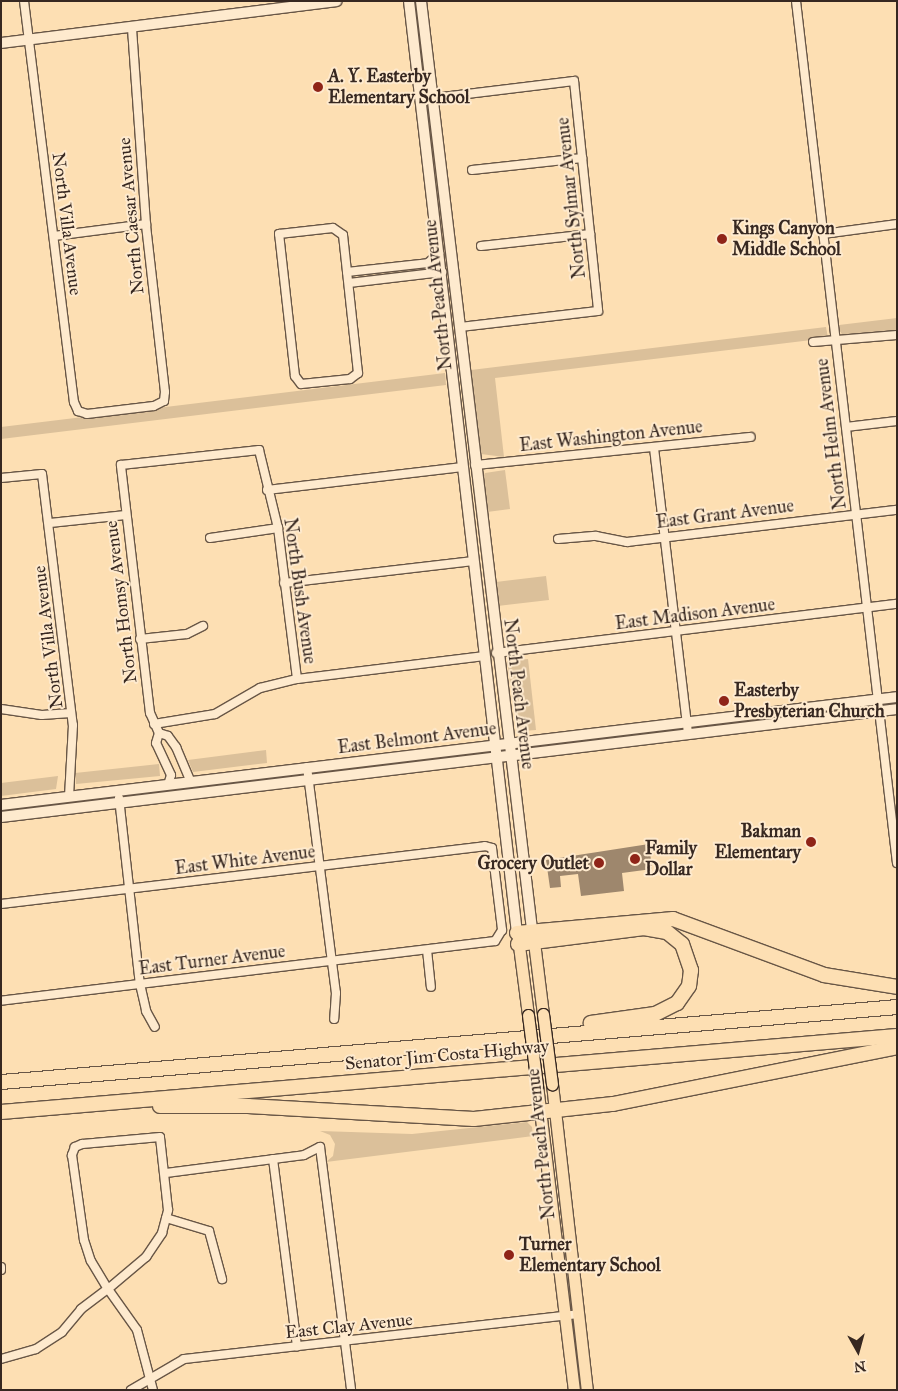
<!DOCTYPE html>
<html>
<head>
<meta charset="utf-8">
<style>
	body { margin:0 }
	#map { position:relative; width:898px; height:1391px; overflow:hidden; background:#fddfb3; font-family:"IM FELL Great Primer",serif }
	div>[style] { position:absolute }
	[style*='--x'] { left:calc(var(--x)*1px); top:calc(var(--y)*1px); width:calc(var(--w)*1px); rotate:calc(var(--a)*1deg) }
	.green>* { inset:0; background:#dbc09a }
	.building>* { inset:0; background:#9e876d }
	.roads { filter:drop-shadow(1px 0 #685646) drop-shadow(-1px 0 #685646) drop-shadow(0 1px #685646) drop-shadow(0 -1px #685646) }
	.street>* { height:8px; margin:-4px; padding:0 4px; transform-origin:4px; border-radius:4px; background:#feeace }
	.secondary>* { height:10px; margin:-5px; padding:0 5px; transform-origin:5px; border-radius:5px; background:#feeace }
	.primary>* { height:11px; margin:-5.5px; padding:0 5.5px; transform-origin:5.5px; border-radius:5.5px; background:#fddfb3 }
	.highway>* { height:14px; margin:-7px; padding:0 7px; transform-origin:7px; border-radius:7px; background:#fddfb3 }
	.bridges { filter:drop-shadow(1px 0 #372821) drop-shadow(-1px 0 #372821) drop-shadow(0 1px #372821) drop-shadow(0 -1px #372821) }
	.primary-bridge>* { height:11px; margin:-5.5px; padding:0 5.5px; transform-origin:5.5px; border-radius:5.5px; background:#fddfb3 }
	.dots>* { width:14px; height:14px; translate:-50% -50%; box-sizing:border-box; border:2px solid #feeace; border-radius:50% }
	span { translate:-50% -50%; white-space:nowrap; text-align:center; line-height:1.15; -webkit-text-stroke:4px #feeace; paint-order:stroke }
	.poi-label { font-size:18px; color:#372821; font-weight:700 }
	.left { translate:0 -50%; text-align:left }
	.right { translate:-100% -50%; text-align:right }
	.street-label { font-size:18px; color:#372821 }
	.frame { position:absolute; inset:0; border:2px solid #372821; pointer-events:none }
	.north { position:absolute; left:833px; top:1326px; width:50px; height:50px; -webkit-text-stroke:4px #feeace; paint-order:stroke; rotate:173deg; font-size:14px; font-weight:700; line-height:20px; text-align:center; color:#372821 }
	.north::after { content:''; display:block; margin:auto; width:18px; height:22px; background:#372821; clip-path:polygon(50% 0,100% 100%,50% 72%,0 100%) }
</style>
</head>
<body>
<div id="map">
	<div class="green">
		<div style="clip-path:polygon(897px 318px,897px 330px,844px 337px,839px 330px,839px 325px)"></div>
		<div style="clip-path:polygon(826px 327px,828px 338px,495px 378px,504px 457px,481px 454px,471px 370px)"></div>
		<div style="clip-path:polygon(445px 373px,446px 385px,1px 439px,1px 427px)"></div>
		<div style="clip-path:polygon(505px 470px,510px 509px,487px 512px,483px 478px,485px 473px)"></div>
		<div style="clip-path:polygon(546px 576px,549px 600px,498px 606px,496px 582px)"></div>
		<div style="clip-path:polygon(528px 659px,536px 730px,523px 731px,517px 728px,507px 661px)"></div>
		<div style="clip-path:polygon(266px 750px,267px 763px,193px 772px,188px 760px)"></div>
		<div style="clip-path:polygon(159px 764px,160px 776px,76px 784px,75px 773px)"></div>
		<div style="clip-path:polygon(58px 776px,56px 789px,1px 796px,1px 783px)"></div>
		<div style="clip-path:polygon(527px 1122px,532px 1127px,533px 1136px,326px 1162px,333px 1156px,335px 1144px,330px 1135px,320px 1131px,412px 1134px)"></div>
	</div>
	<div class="building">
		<div style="clip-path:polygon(649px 844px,652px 869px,622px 873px,624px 891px,581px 896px,578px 874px,560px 876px,561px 887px,550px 888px,546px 860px)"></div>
	</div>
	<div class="roads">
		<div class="street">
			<div style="--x:24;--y:1;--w:404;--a:82.9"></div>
			<div style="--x:74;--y:402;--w:10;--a:66"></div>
			<div style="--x:78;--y:411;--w:9;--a:18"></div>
			<div style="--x:87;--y:414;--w:67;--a:-6.8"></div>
			<div style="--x:154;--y:406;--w:11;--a:-27"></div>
			<div style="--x:164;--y:401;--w:9;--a:-84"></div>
			<div style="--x:165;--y:392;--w:169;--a:-96.5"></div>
			<div style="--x:146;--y:224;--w:196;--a:-94.1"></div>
			<div style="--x:796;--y:1;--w:868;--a:83.32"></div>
			<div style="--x:434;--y:98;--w:141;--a:-6.9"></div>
			<div style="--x:574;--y:81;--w:231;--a:84"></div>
			<div style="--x:598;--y:311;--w:139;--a:173.4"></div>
			<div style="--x:472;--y:170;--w:111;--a:-6.2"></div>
			<div style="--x:333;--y:228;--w:12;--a:35"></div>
			<div style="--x:343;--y:235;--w:139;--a:83.8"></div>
			<div style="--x:358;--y:373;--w:10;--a:143"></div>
			<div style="--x:350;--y:379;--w:49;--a:174.2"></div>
			<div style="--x:301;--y:384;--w:10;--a:-127"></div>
			<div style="--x:295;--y:376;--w:143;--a:-96.4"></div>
			<div style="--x:279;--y:234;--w:54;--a:-6.3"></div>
			<div style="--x:823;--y:234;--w:75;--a:-7.7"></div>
			<div style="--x:54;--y:236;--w:93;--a:-7.4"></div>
			<div style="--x:481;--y:246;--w:110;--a:-6.3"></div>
			<div style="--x:347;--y:272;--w:81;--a:-6.3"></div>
			<div style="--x:428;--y:263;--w:15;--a:-42"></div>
			<div style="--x:349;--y:283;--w:94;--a:-6.7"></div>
			<div style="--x:813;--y:342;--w:84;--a:-4.8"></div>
			<div style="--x:846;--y:427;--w:51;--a:-6.7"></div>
			<div style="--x:654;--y:448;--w:288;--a:83.2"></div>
			<div style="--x:475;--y:465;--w:277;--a:-5.8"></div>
			<div style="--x:1;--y:478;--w:41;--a:-5.6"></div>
			<div style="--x:42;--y:474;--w:253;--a:83"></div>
			<div style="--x:73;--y:725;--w:72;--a:93.2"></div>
			<div style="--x:267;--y:490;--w:197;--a:-6.7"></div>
			<div style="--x:50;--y:523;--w:76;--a:-6"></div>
			<div style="--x:210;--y:538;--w:69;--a:-8.4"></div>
			<div style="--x:558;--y:539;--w:38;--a:-5"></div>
			<div style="--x:596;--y:536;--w:32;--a:11"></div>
			<div style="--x:627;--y:542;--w:272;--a:-6.8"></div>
			<div style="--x:284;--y:583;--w:191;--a:-6.6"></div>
			<div style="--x:140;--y:639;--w:47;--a:-6.1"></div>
			<div style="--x:187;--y:634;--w:18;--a:-27"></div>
			<div style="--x:496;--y:653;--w:404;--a:-7"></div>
			<div style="--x:1;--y:709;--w:41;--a:8.3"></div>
			<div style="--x:42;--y:715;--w:29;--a:-4"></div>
			<div style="--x:154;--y:724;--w:62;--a:-9.3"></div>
			<div style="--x:215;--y:714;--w:52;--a:-30"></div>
			<div style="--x:260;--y:688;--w:38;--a:-14"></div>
			<div style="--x:297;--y:679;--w:187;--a:-7"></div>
			<div style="--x:159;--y:733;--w:9;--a:18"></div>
			<div style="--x:168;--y:736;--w:14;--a:54"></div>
			<div style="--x:176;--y:747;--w:38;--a:67"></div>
			<div style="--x:307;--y:767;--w:228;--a:82.7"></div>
			<div style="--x:336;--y:993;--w:26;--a:94"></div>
			<div style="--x:168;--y:785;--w:10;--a:-73"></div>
			<div style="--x:171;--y:775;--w:35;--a:-115"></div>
			<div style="--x:156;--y:743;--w:10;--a:-73"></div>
			<div style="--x:159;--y:733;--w:22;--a:-114"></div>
			<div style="--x:150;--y:713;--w:250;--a:-96.7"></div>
			<div style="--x:121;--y:465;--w:139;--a:-6.2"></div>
			<div style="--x:259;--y:450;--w:80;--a:76.3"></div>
			<div style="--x:278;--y:528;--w:152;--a:82.8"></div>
			<div style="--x:119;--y:798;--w:187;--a:83.6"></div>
			<div style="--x:140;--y:984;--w:28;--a:77"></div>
			<div style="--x:146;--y:1011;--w:18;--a:61"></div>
			<div style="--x:1;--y:904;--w:487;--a:-6.8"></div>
			<div style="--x:485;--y:846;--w:7;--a:16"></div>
			<div style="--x:492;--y:848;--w:83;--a:83"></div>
			<div style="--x:502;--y:930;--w:13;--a:122"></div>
			<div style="--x:495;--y:941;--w:498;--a:173.1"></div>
			<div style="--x:427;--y:950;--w:37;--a:84"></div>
			<div style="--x:320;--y:1147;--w:245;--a:82.7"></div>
			<div style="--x:273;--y:1159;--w:189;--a:82.7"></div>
			<div style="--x:166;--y:1173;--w:139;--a:-7.4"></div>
			<div style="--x:304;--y:1155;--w:18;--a:-27"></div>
			<div style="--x:166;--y:1218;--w:45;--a:16.8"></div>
			<div style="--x:209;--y:1231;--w:50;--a:74.8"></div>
			<div style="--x:1;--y:1267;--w:3;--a:90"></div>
			<div style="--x:1;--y:1359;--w:36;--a:-16"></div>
			<div style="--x:36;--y:1349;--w:31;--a:-33"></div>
			<div style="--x:62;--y:1332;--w:30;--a:-50"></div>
			<div style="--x:81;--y:1309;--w:34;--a:-37"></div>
			<div style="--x:108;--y:1289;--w:50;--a:-40.1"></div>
			<div style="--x:146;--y:1257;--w:29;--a:-56"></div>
			<div style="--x:162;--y:1233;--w:24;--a:-75"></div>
			<div style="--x:168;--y:1210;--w:73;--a:-96.3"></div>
			<div style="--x:160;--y:1137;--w:78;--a:174.9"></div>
			<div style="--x:82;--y:1144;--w:8;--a:157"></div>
			<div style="--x:75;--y:1147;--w:9;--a:111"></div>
			<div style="--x:72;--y:1155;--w:86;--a:82"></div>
			<div style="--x:84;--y:1240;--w:22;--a:72"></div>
			<div style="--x:91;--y:1261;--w:33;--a:59"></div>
			<div style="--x:108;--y:1289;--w:50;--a:54.7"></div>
			<div style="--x:137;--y:1330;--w:62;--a:75.1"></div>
			<div style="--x:131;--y:1390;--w:61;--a:-30.3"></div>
			<div style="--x:184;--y:1359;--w:397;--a:-6.5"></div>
		</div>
		<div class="secondary">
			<div style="--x:409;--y:1;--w:938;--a:83.39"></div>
			<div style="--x:421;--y:1;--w:944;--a:83.18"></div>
			<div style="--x:1;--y:43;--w:338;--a:-7.1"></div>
			<div style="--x:1;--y:805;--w:902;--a:-6.87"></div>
			<div style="--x:1;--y:817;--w:902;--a:-6.87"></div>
		</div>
		<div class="primary">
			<div style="--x:518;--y:938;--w:78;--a:82.6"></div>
			<div style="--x:534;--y:942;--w:73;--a:82.9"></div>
			<div style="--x:552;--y:1084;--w:308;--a:83.5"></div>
			<div style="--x:537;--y:1085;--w:307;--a:83.1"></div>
		</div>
		<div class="highway">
			<div style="--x:517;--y:933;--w:157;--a:-5.1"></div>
			<div style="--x:673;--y:919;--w:161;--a:20.3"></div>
			<div style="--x:824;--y:975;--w:74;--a:9.3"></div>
			<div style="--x:518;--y:944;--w:127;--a:-7.2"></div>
			<div style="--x:644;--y:928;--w:23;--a:10"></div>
			<div style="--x:667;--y:932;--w:19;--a:39"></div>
			<div style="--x:682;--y:944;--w:28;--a:71"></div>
			<div style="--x:691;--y:970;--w:16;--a:97"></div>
			<div style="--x:689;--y:986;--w:21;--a:125"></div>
			<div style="--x:677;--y:1003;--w:25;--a:153"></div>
			<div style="--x:655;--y:1014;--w:65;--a:172"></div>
			<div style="--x:1;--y:1082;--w:899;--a:-4.78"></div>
			<div style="--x:160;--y:1106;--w:88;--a:0"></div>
			<div style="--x:248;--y:1106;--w:226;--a:3.3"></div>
			<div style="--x:474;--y:1119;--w:140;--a:-6.2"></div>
			<div style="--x:613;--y:1104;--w:290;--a:-11.3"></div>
			<div style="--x:1;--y:1112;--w:899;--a:-4.85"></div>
		</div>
	</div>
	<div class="bridges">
		<div class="primary-bridge">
			<div style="--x:543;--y:1014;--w:71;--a:82.7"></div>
			<div style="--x:528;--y:1015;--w:71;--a:82.7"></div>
		</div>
	</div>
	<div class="dots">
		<div style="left:318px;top:87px;background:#8f2418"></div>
		<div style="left:722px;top:239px;background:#8f2418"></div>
		<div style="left:724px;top:701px;background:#8f2418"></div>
		<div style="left:811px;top:842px;background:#8f2418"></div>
		<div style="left:635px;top:859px;background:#8f2418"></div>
		<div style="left:599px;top:863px;background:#8f2418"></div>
		<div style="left:509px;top:1255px;background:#8f2418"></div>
	</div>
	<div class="poi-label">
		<span class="left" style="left:328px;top:87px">A. Y. Easterby<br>Elementary School</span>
		<span class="left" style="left:732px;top:239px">Kings Canyon<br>Middle School</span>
		<span class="left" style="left:734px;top:701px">Easterby<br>Presbyterian Church</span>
		<span class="right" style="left:801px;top:842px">Bakman<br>Elementary</span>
		<span class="left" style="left:645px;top:859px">Family<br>Dollar</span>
		<span class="right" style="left:589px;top:863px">Grocery Outlet</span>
		<span class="left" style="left:519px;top:1255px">Turner<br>Elementary School</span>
	</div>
	<div class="street-label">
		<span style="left:571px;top:198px;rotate:-96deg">North Sylmar Avenue</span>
		<span style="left:131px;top:216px;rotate:-95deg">North Caesar Avenue</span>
		<span style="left:67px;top:224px;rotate:83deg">North Villa Avenue</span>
		<span style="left:438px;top:295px;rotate:-96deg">North Peach Avenue</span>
		<span style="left:831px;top:434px;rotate:-97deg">North Helm Avenue</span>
		<span style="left:611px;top:436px;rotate:-6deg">East Washington Avenue</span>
		<span style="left:725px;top:514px;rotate:-7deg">East Grant Avenue</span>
		<span style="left:300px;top:591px;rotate:82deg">North Bush Avenue</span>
		<span style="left:121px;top:602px;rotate:-97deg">North Homsy Avenue</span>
		<span style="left:695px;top:614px;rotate:-7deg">East Madison Avenue</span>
		<span style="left:48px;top:637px;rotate:-97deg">North Villa Avenue</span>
		<span style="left:519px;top:694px;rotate:83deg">North Peach Avenue</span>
		<span style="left:417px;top:738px;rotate:-7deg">East Belmont Avenue</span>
		<span style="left:245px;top:860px;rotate:-7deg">East White Avenue</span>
		<span style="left:212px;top:960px;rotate:-7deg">East Turner Avenue</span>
		<span style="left:447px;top:1055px;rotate:-5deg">Senator Jim Costa Highway</span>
		<span style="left:541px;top:1144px;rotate:-96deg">North Peach Avenue</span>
		<span style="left:349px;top:1326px;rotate:-6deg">East Clay Avenue</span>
	</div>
	<div class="frame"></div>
	<div class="north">N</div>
</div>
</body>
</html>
